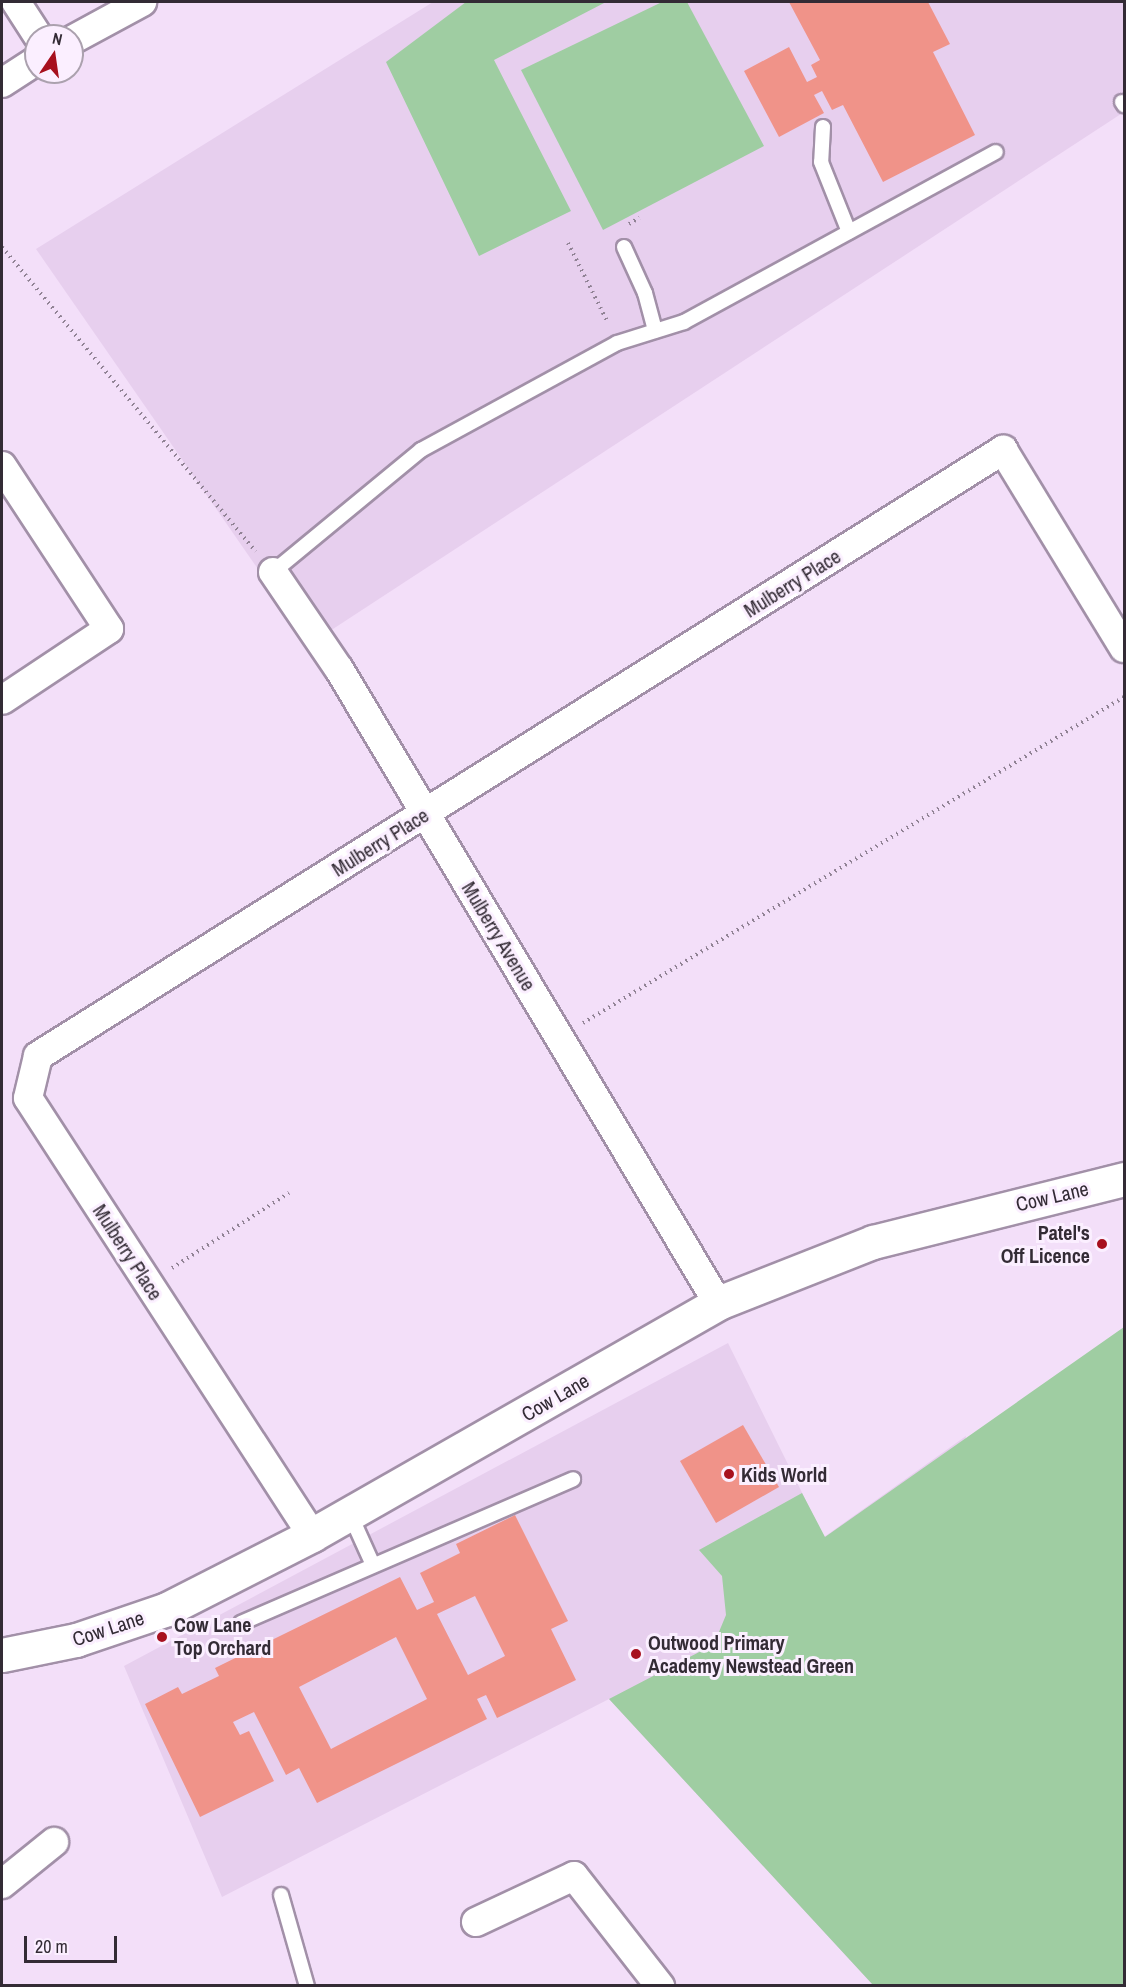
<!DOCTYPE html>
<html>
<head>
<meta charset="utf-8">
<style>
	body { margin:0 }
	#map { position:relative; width:1126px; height:1987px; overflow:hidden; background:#f3dff9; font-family:"Archivo Narrow",sans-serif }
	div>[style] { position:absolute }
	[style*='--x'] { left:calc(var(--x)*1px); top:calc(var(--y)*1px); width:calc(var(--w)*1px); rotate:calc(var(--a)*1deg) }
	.built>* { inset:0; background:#e7cfee }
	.green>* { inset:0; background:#9fcda2 }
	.building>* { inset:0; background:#f09389 }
	.path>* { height:4px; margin-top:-2px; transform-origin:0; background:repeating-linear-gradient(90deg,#908294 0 1.5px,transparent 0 6px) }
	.roads { filter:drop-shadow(2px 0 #a290a8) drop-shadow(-2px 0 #a290a8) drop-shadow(0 2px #a290a8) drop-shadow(0 -2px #a290a8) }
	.lane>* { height:14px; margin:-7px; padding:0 7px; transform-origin:7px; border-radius:7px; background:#fff }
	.street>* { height:28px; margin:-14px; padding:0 14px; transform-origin:14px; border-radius:14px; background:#fff }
	.secondary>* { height:33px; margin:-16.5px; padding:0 16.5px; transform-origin:16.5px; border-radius:16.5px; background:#fff }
	.dots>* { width:16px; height:16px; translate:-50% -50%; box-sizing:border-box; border:3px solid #fbefff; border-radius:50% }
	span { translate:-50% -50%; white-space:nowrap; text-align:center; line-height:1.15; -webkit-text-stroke:6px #fbefff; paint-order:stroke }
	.street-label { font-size:20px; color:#332b35 }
	.poi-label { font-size:20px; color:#332b35; font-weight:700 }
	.right { translate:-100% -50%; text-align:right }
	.left { translate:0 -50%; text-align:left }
	.frame { position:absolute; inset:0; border:3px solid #332b35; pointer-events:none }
	.north { position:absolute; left:24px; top:24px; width:60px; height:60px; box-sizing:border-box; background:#fbefff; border:2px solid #aba1ae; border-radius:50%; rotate:13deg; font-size:16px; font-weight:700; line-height:24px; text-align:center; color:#332b35 }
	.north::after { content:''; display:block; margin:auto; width:21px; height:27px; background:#a7101e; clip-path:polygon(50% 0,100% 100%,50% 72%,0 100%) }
	.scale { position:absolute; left:24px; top:1936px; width:93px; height:27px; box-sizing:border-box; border:3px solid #332b35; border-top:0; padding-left:8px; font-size:18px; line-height:21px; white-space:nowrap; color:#332b35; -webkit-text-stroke:4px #fbefff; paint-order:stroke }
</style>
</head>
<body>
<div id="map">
	<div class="built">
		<div style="clip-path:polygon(433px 2px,1124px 2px,1124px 112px,310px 644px,36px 249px)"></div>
		<div style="clip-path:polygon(728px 1343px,824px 1537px,966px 1436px,873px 1985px,609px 1699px,222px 1897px,124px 1666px)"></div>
	</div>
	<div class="green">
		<div style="clip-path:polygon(466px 2px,606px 2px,494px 60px,571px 211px,479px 256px,386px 62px)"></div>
		<div style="clip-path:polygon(662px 2px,687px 2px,764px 146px,603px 230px,521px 70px)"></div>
		<div style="clip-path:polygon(1124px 1327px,1124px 1985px,873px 1985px,609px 1699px,705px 1649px,716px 1639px,726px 1615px,722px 1576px,699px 1550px,802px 1493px,825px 1537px)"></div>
	</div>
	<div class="building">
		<div style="clip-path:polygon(789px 2px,928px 2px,950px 44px,933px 52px,975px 135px,883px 182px,843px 105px,832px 110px,822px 91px,814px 95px,824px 113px,779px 137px,744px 71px,789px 47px,807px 82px,817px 77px,811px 65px,820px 60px)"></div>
		<div style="clip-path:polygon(743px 1425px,779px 1487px,716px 1523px,680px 1461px)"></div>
		<div style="clip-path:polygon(evenodd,515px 1515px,568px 1621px,551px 1629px,576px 1680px,497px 1718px,486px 1695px,477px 1699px,487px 1719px,317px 1803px,299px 1768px,286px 1775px,254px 1712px,233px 1722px,240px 1735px,249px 1731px,274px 1781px,200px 1817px,145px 1704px,178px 1687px,182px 1694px,219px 1676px,215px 1668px,400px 1577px,417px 1610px,434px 1602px,420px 1573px,460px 1553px,456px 1544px,515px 1515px,475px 1596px,505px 1656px,468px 1675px,437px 1614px,475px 1596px,515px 1515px,396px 1637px,427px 1699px,331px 1749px,299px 1687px,396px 1637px)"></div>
	</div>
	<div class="path">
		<div style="--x:629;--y:224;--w:12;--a:-31"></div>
		<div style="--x:568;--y:243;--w:89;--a:63.4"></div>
		<div style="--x:2;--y:247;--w:396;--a:50.2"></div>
		<div style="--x:583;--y:1023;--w:632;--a:-31.07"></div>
		<div style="--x:172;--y:1268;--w:139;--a:-32.7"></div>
	</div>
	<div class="roads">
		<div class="lane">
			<div style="--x:1122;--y:102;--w:4;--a:56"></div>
			<div style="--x:823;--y:127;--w:35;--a:93"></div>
			<div style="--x:821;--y:162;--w:75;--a:68.2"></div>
			<div style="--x:624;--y:247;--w:51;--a:65.5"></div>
			<div style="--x:645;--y:293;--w:39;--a:75"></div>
			<div style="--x:273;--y:572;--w:192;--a:-39.5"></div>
			<div style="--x:421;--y:450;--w:223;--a:-28.6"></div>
			<div style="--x:617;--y:343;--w:70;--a:-17.4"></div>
			<div style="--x:684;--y:322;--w:355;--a:-28.6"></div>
			<div style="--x:350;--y:1514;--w:56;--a:65.7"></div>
			<div style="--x:241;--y:1623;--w:362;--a:-23.4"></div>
			<div style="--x:281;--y:1895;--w:95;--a:74.1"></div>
		</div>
		<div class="street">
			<div style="--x:16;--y:2;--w:40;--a:57.1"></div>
			<div style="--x:72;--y:40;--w:80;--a:-28.5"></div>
			<div style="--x:2;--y:83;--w:40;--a:-32.9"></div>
			<div style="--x:2;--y:466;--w:195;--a:56.7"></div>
			<div style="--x:109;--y:629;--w:128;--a:146.4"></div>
			<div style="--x:273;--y:572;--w:117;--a:55.8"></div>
			<div style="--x:339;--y:669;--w:739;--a:59.13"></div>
			<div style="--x:312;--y:1535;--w:521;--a:-123.02"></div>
			<div style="--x:28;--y:1098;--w:43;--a:-76.6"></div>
			<div style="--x:38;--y:1056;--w:1140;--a:-32.13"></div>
			<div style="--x:1003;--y:450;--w:232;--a:58.6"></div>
			<div style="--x:2;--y:1884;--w:67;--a:-38.9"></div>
			<div style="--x:476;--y:1922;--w:108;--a:-25.1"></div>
			<div style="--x:574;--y:1876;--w:140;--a:52"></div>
		</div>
		<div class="secondary">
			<div style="--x:2;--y:1655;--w:76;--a:-11.5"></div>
			<div style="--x:76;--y:1640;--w:96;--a:-18.8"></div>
			<div style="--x:167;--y:1609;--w:163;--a:-27"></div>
			<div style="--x:312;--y:1535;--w:468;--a:-29.7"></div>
			<div style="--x:718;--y:1303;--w:167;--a:-21.5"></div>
			<div style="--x:873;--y:1242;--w:259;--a:-14.1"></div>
		</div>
	</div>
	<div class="dots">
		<div style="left:1102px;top:1244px;background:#a7101e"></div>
		<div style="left:729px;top:1474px;background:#a7101e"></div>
		<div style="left:162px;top:1637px;background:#a7101e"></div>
		<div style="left:636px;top:1654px;background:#a7101e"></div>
	</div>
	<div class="street-label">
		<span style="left:792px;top:583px;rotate:-32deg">Mulberry Place</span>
		<span style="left:380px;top:842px;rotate:-32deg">Mulberry Place</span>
		<span style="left:499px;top:936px;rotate:59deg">Mulberry Avenue</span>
		<span style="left:1052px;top:1196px;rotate:-13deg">Cow Lane</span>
		<span style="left:128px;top:1252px;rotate:57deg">Mulberry Place</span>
		<span style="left:555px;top:1397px;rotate:-30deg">Cow Lane</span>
		<span style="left:108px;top:1628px;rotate:-18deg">Cow Lane</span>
	</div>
	<div class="poi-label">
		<span class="right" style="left:1090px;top:1244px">Patel's<br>Off Licence</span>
		<span class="left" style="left:741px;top:1474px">Kids World</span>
		<span class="left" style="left:174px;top:1636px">Cow Lane<br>Top Orchard</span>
		<span class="left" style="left:648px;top:1654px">Outwood Primary<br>Academy Newstead Green</span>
	</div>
	<div class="frame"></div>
	<div class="north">N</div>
	<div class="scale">20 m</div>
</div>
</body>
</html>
